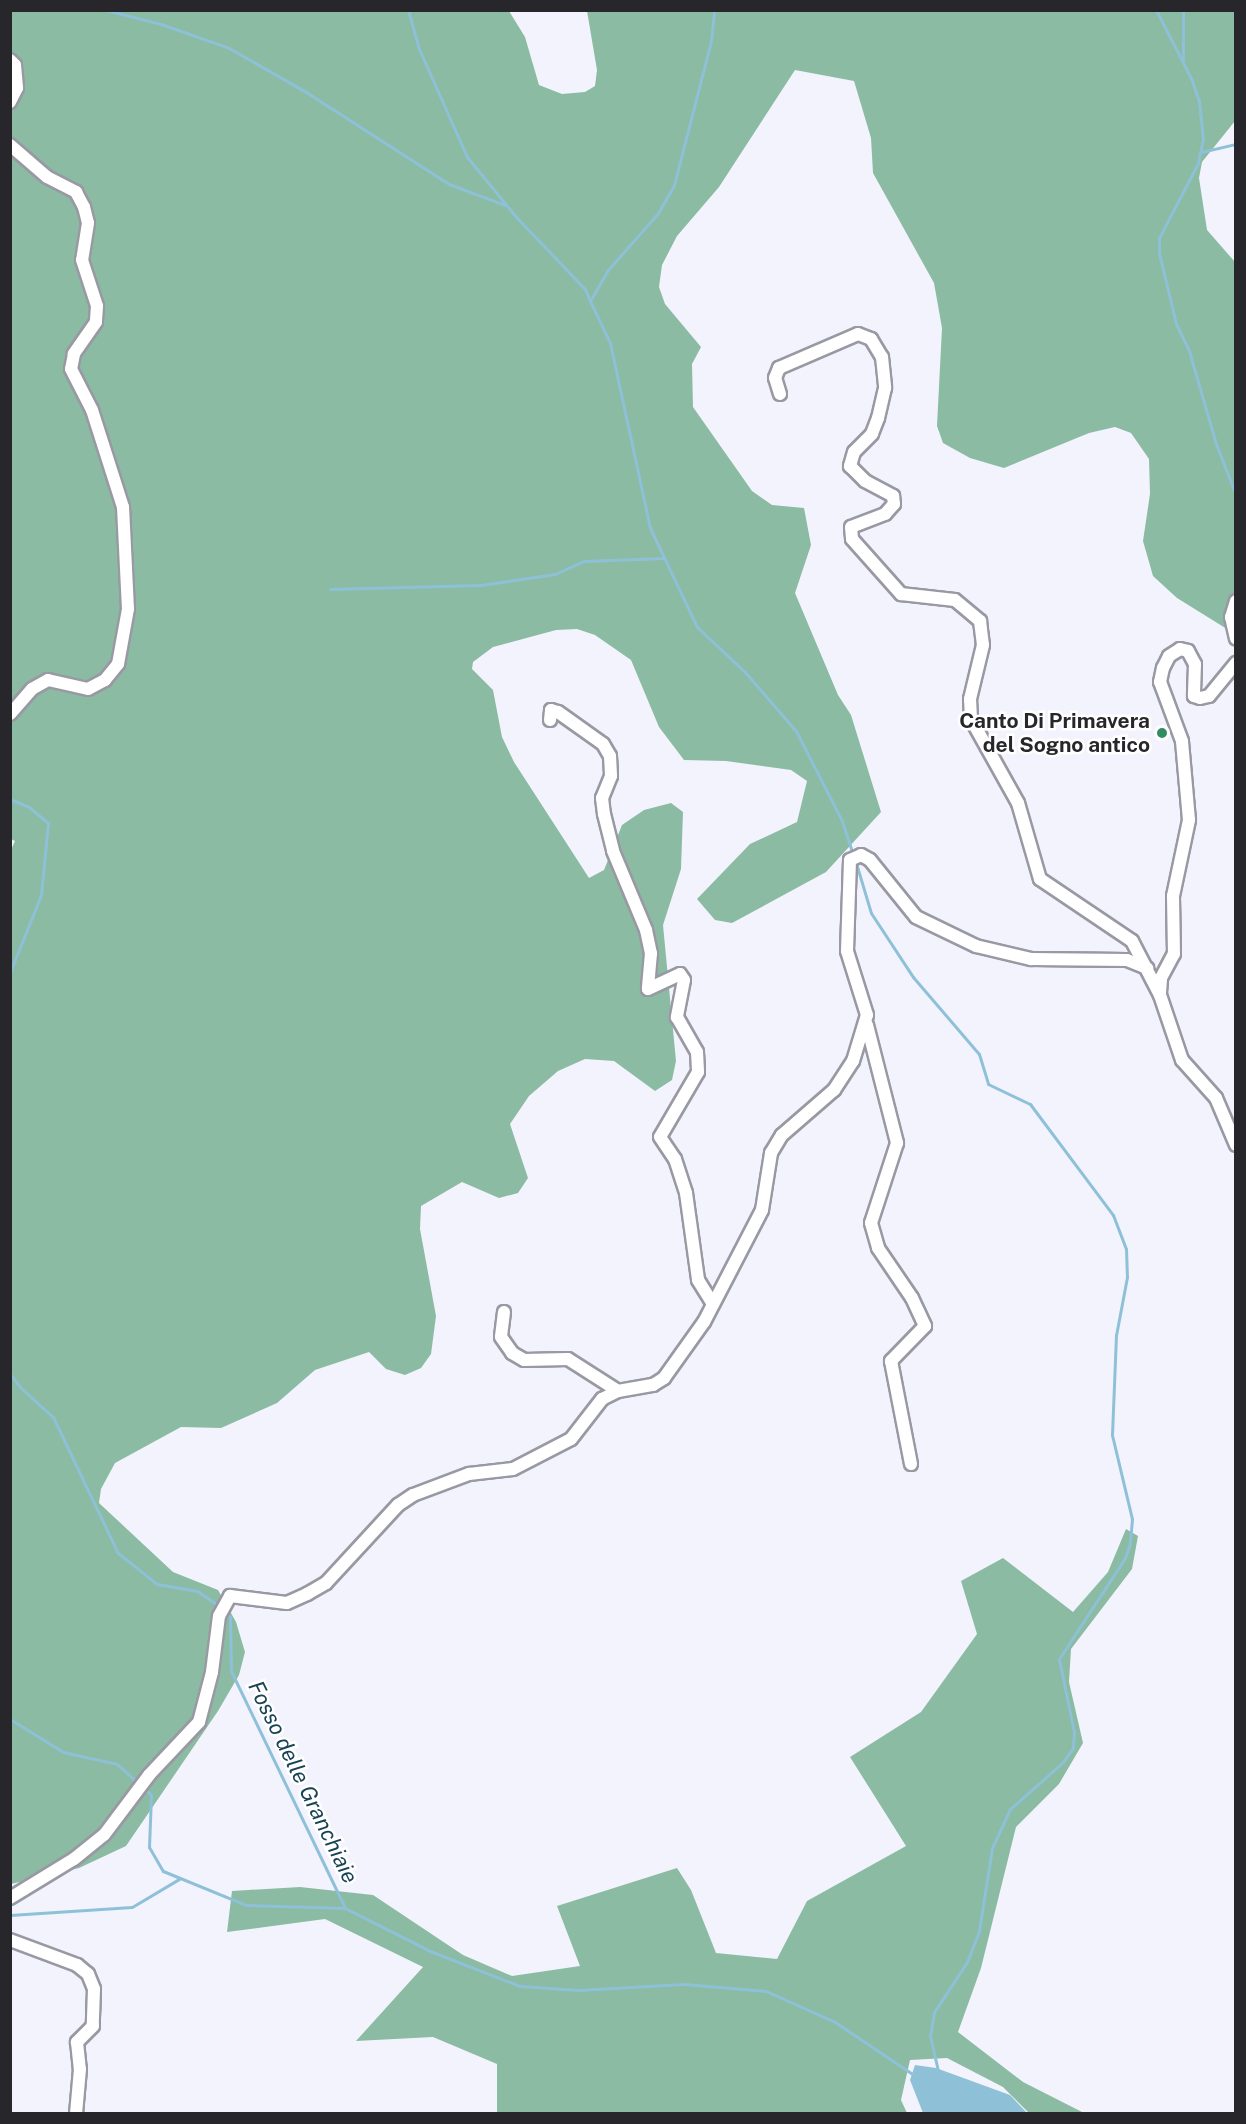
<!DOCTYPE html>
<html>
<head>
<meta charset="utf-8">
<style>
	body { margin:0 }
	#map { position:relative; width:1246px; height:2124px; overflow:hidden; background:#f3f3fd; font-family:"Public Sans",sans-serif }
	div>[style] { position:absolute }
	[style*='--x'] { left:calc(var(--x)*1px); top:calc(var(--y)*1px); width:calc(var(--w)*1px); rotate:calc(var(--a)*1deg) }
	.forest>* { inset:0; background:#8bbba2 }
	.water>* { inset:0; background:#8ec1d8 }
	.stream>* { height:3px; margin:-1.5px; padding:0 1.5px; transform-origin:1.5px; border-radius:1.5px; background:#8ec1d8 }
	.roads { filter:drop-shadow(2px 0 #9999a3) drop-shadow(-2px 0 #9999a3) drop-shadow(0 2px #9999a3) drop-shadow(0 -2px #9999a3) }
	.minor>* { height:12px; margin:-6px; padding:0 6px; transform-origin:6px; border-radius:6px; background:#fff }
	.dots>* { width:16px; height:16px; translate:-50% -50%; box-sizing:border-box; border:3px solid #fff; border-radius:50% }
	span { translate:-50% -50%; white-space:nowrap; text-align:center; line-height:1.15; -webkit-text-stroke:5px #fff; paint-order:stroke }
	.poi-label { font-size:21px; color:#27272b; font-weight:700 }
	.right { translate:-100% -50%; text-align:right }
	.water-label { font-size:22px; color:#184355; font-style:italic }
	.frame { position:absolute; inset:0; border:12px solid #27272b; pointer-events:none }
</style>
</head>
<body>
<div id="map">
	<div class="forest">
		<div style="clip-path:polygon(11px 11px,509px 11px,525px 37px,539px 85px,562px 94px,585px 92px,595px 86px,597px 70px,587px 11px,1235px 11px,1235px 121px,1202px 162px,1199px 178px,1207px 230px,1235px 262px,1235px 634px,1177px 598px,1153px 576px,1143px 541px,1150px 494px,1149px 459px,1131px 433px,1115px 427px,1089px 433px,1004px 468px,970px 458px,943px 443px,937px 426px,942px 328px,934px 283px,873px 173px,871px 138px,854px 81px,795px 70px,719px 187px,677px 236px,662px 265px,659px 287px,665px 304px,701px 347px,692px 364px,693px 407px,752px 491px,772px 505px,804px 508px,811px 545px,795px 593px,838px 695px,851px 715px,881px 812px,826px 872px,732px 923px,715px 920px,697px 899px,750px 844px,797px 822px,807px 781px,791px 770px,726px 761px,684px 760px,659px 727px,631px 660px,595px 635px,577px 629px,556px 630px,493px 647px,473px 662px,472px 669px,493px 690px,502px 737px,514px 762px,589px 878px,604px 870px,622px 825px,644px 810px,671px 803px,683px 812px,681px 869px,663px 925px,676px 1061px,672px 1080px,655px 1091px,614px 1061px,585px 1059px,558px 1071px,529px 1096px,510px 1124px,528px 1178px,518px 1193px,499px 1198px,462px 1182px,421px 1206px,420px 1229px,436px 1316px,431px 1354px,421px 1368px,405px 1375px,386px 1369px,369px 1352px,315px 1370px,277px 1403px,221px 1428px,181px 1427px,115px 1463px,101px 1489px,99px 1503px,173px 1572px,218px 1590px,236px 1622px,245px 1652px,239px 1675px,218px 1711px,126px 1846px,79px 1868px,11px 1884px,10px 852px,15px 841px,11px 839px)"></div>
		<div style="clip-path:polygon(1126px 1529px,1138px 1536px,1132px 1569px,1071px 1649px,1069px 1682px,1083px 1743px,1059px 1784px,1016px 1827px,981px 1968px,958px 2032px,1023px 2082px,1084px 2113px,1029px 2113px,1003px 2087px,947px 2058px,910px 2060px,901px 2100px,907px 2113px,497px 2113px,497px 2064px,433px 2037px,356px 2041px,423px 1967px,325px 1919px,227px 1932px,232px 1891px,300px 1887px,373px 1895px,463px 1955px,512px 1976px,580px 1966px,557px 1906px,677px 1868px,691px 1890px,716px 1953px,777px 1959px,807px 1901px,906px 1846px,850px 1757px,921px 1712px,977px 1634px,961px 1581px,1003px 1558px,1073px 1612px,1108px 1572px)"></div>
	</div>
	<div class="water">
		<div style="clip-path:polygon(915px 2065px,936px 2068px,1010px 2095px,1027px 2113px,923px 2113px,910px 2080px)"></div>
	</div>
	<div class="stream">
		<div style="--x:106;--y:10;--w:57;--a:14.3"></div>
		<div style="--x:161;--y:24;--w:72;--a:19.4"></div>
		<div style="--x:229;--y:48;--w:89;--a:29.7"></div>
		<div style="--x:306;--y:92;--w:170;--a:32.8"></div>
		<div style="--x:449;--y:184;--w:60;--a:20.6"></div>
		<div style="--x:408;--y:10;--w:41;--a:74.2"></div>
		<div style="--x:419;--y:49;--w:118;--a:66"></div>
		<div style="--x:467;--y:157;--w:80;--a:50.6"></div>
		<div style="--x:518;--y:219;--w:97;--a:46.3"></div>
		<div style="--x:585;--y:289;--w:13;--a:67"></div>
		<div style="--x:590;--y:301;--w:47;--a:64.5"></div>
		<div style="--x:610;--y:343;--w:189;--a:77.8"></div>
		<div style="--x:650;--y:528;--w:110;--a:64.6"></div>
		<div style="--x:697;--y:627;--w:66;--a:43.2"></div>
		<div style="--x:745;--y:672;--w:78;--a:49.2"></div>
		<div style="--x:796;--y:731;--w:101;--a:62.9"></div>
		<div style="--x:842;--y:821;--w:35;--a:72"></div>
		<div style="--x:1156;--y:10;--w:76;--a:62.8"></div>
		<div style="--x:1191;--y:78;--w:24;--a:71"></div>
		<div style="--x:1199;--y:101;--w:38;--a:84"></div>
		<div style="--x:1203;--y:139;--w:25;--a:102"></div>
		<div style="--x:1198;--y:163;--w:85;--a:117.5"></div>
		<div style="--x:1159;--y:238;--w:15;--a:90"></div>
		<div style="--x:1159;--y:253;--w:73;--a:76.5"></div>
		<div style="--x:1176;--y:324;--w:30;--a:64"></div>
		<div style="--x:1189;--y:351;--w:97;--a:73.8"></div>
		<div style="--x:1216;--y:444;--w:55;--a:68.6"></div>
		<div style="--x:1183;--y:59;--w:49;--a:-90"></div>
		<div style="--x:1201;--y:152;--w:36;--a:-13"></div>
		<div style="--x:590;--y:301;--w:34;--a:-60"></div>
		<div style="--x:607;--y:271;--w:77;--a:-48.7"></div>
		<div style="--x:658;--y:213;--w:32;--a:-60"></div>
		<div style="--x:674;--y:185;--w:149;--a:-75.6"></div>
		<div style="--x:711;--y:41;--w:31;--a:-84"></div>
		<div style="--x:330;--y:589;--w:151;--a:-1.5"></div>
		<div style="--x:481;--y:585;--w:75;--a:-8.5"></div>
		<div style="--x:555;--y:574;--w:32;--a:-24"></div>
		<div style="--x:584;--y:561;--w:80;--a:-2.1"></div>
		<div style="--x:10;--y:799;--w:21;--a:23"></div>
		<div style="--x:29;--y:807;--w:25;--a:40"></div>
		<div style="--x:48;--y:823;--w:72;--a:95.6"></div>
		<div style="--x:41;--y:895;--w:83;--a:111.9"></div>
		<div style="--x:856;--y:863;--w:52;--a:73.3"></div>
		<div style="--x:871;--y:913;--w:77;--a:56.7"></div>
		<div style="--x:913;--y:977;--w:101;--a:49.4"></div>
		<div style="--x:979;--y:1054;--w:31;--a:73"></div>
		<div style="--x:988;--y:1084;--w:47;--a:25.5"></div>
		<div style="--x:1030;--y:1104;--w:139;--a:53.2"></div>
		<div style="--x:1113;--y:1215;--w:36;--a:69"></div>
		<div style="--x:1126;--y:1249;--w:28;--a:88"></div>
		<div style="--x:1127;--y:1277;--w:59;--a:100.7"></div>
		<div style="--x:1116;--y:1335;--w:100;--a:92.3"></div>
		<div style="--x:1112;--y:1435;--w:86;--a:76.6"></div>
		<div style="--x:1132;--y:1519;--w:25;--a:95"></div>
		<div style="--x:1130;--y:1544;--w:15;--a:110"></div>
		<div style="--x:1125;--y:1558;--w:121;--a:123.2"></div>
		<div style="--x:1059;--y:1659;--w:75;--a:78.4"></div>
		<div style="--x:1074;--y:1732;--w:16;--a:94"></div>
		<div style="--x:1073;--y:1748;--w:17;--a:126"></div>
		<div style="--x:1063;--y:1762;--w:71;--a:138.4"></div>
		<div style="--x:1010;--y:1809;--w:43;--a:114.8"></div>
		<div style="--x:992;--y:1848;--w:84;--a:98.9"></div>
		<div style="--x:979;--y:1931;--w:33;--a:111"></div>
		<div style="--x:967;--y:1962;--w:60;--a:123.4"></div>
		<div style="--x:934;--y:2012;--w:24;--a:99"></div>
		<div style="--x:930;--y:2036;--w:35;--a:77"></div>
		<div style="--x:10;--y:1374;--w:16;--a:52"></div>
		<div style="--x:20;--y:1387;--w:45;--a:42.3"></div>
		<div style="--x:53;--y:1417;--w:151;--a:64.5"></div>
		<div style="--x:118;--y:1553;--w:50;--a:38.5"></div>
		<div style="--x:157;--y:1584;--w:41;--a:9.9"></div>
		<div style="--x:197;--y:1591;--w:27;--a:34"></div>
		<div style="--x:226;--y:1613;--w:6;--a:45"></div>
		<div style="--x:230;--y:1617;--w:54;--a:88.9"></div>
		<div style="--x:231;--y:1671;--w:263;--a:64.3"></div>
		<div style="--x:345;--y:1908;--w:95;--a:26.8"></div>
		<div style="--x:430;--y:1951;--w:97;--a:21.3"></div>
		<div style="--x:520;--y:1986;--w:58;--a:3.9"></div>
		<div style="--x:578;--y:1990;--w:106;--a:-3.2"></div>
		<div style="--x:684;--y:1984;--w:82;--a:4.9"></div>
		<div style="--x:766;--y:1991;--w:76;--a:24.2"></div>
		<div style="--x:835;--y:2022;--w:95;--a:33.9"></div>
		<div style="--x:10;--y:1719;--w:62;--a:31.9"></div>
		<div style="--x:63;--y:1752;--w:55;--a:12.5"></div>
		<div style="--x:117;--y:1764;--w:28;--a:42"></div>
		<div style="--x:143;--y:1787;--w:11;--a:45"></div>
		<div style="--x:151;--y:1795;--w:52;--a:92.2"></div>
		<div style="--x:149;--y:1847;--w:28;--a:60"></div>
		<div style="--x:163;--y:1871;--w:90;--a:22.3"></div>
		<div style="--x:246;--y:1905;--w:99;--a:1.7"></div>
		<div style="--x:10;--y:1915;--w:122;--a:-3.8"></div>
		<div style="--x:132;--y:1907;--w:55;--a:-30.8"></div>
	</div>
	<div class="roads">
		<div class="minor">
			<div style="--x:10;--y:60;--w:7;--a:45"></div>
			<div style="--x:15;--y:65;--w:23;--a:85"></div>
			<div style="--x:17;--y:88;--w:16;--a:117"></div>
			<div style="--x:10;--y:145;--w:49;--a:40.9"></div>
			<div style="--x:47;--y:177;--w:33;--a:27"></div>
			<div style="--x:76;--y:192;--w:17;--a:62"></div>
			<div style="--x:84;--y:207;--w:16;--a:76"></div>
			<div style="--x:88;--y:223;--w:37;--a:99"></div>
			<div style="--x:82;--y:260;--w:48;--a:71.9"></div>
			<div style="--x:97;--y:306;--w:16;--a:94"></div>
			<div style="--x:96;--y:322;--w:39;--a:125"></div>
			<div style="--x:74;--y:354;--w:15;--a:101"></div>
			<div style="--x:71;--y:369;--w:46;--a:62.9"></div>
			<div style="--x:92;--y:410;--w:102;--a:72.3"></div>
			<div style="--x:123;--y:507;--w:102;--a:87.2"></div>
			<div style="--x:128;--y:609;--w:56;--a:100.3"></div>
			<div style="--x:118;--y:664;--w:21;--a:129"></div>
			<div style="--x:105;--y:680;--w:19;--a:152"></div>
			<div style="--x:88;--y:689;--w:41;--a:-167.3"></div>
			<div style="--x:48;--y:680;--w:18;--a:151"></div>
			<div style="--x:32;--y:689;--w:33;--a:131"></div>
			<div style="--x:780;--y:394;--w:17;--a:-107"></div>
			<div style="--x:775;--y:378;--w:11;--a:-68"></div>
			<div style="--x:779;--y:368;--w:86;--a:-23.3"></div>
			<div style="--x:858;--y:334;--w:14;--a:21"></div>
			<div style="--x:871;--y:339;--w:21;--a:59"></div>
			<div style="--x:882;--y:357;--w:31;--a:84"></div>
			<div style="--x:885;--y:388;--w:31;--a:103"></div>
			<div style="--x:878;--y:418;--w:17;--a:111"></div>
			<div style="--x:872;--y:434;--w:25;--a:135"></div>
			<div style="--x:854;--y:452;--w:15;--a:106"></div>
			<div style="--x:850;--y:466;--w:21;--a:45"></div>
			<div style="--x:865;--y:481;--w:32;--a:28"></div>
			<div style="--x:893;--y:496;--w:8;--a:83"></div>
			<div style="--x:894;--y:504;--w:13;--a:132"></div>
			<div style="--x:885;--y:514;--w:36;--a:159"></div>
			<div style="--x:851;--y:527;--w:12;--a:85"></div>
			<div style="--x:852;--y:539;--w:74;--a:48.3"></div>
			<div style="--x:901;--y:594;--w:54;--a:6.3"></div>
			<div style="--x:955;--y:600;--w:33;--a:40"></div>
			<div style="--x:980;--y:621;--w:24;--a:83"></div>
			<div style="--x:983;--y:645;--w:56;--a:103.5"></div>
			<div style="--x:970;--y:699;--w:20;--a:87"></div>
			<div style="--x:971;--y:719;--w:96;--a:60.8"></div>
			<div style="--x:1018;--y:803;--w:79;--a:73.9"></div>
			<div style="--x:1040;--y:879;--w:111;--a:34"></div>
			<div style="--x:1132;--y:941;--w:61;--a:62.6"></div>
			<div style="--x:1160;--y:995;--w:69;--a:71.3"></div>
			<div style="--x:1182;--y:1060;--w:51;--a:48.2"></div>
			<div style="--x:1216;--y:1098;--w:51;--a:66.9"></div>
			<div style="--x:1236;--y:601;--w:17;--a:107"></div>
			<div style="--x:1231;--y:617;--w:22;--a:77"></div>
			<div style="--x:550;--y:720;--w:10;--a:-84"></div>
			<div style="--x:551;--y:710;--w:7;--a:16"></div>
			<div style="--x:558;--y:712;--w:55;--a:35.4"></div>
			<div style="--x:603;--y:744;--w:14;--a:60"></div>
			<div style="--x:610;--y:756;--w:20;--a:87"></div>
			<div style="--x:611;--y:776;--w:24;--a:112"></div>
			<div style="--x:602;--y:798;--w:16;--a:83"></div>
			<div style="--x:604;--y:814;--w:38;--a:76"></div>
			<div style="--x:613;--y:851;--w:86;--a:67.3"></div>
			<div style="--x:646;--y:930;--w:24;--a:78"></div>
			<div style="--x:651;--y:953;--w:36;--a:95"></div>
			<div style="--x:648;--y:989;--w:35;--a:-25"></div>
			<div style="--x:680;--y:974;--w:7;--a:56"></div>
			<div style="--x:684;--y:980;--w:38;--a:101"></div>
			<div style="--x:677;--y:1017;--w:40;--a:60.3"></div>
			<div style="--x:697;--y:1052;--w:20;--a:87"></div>
			<div style="--x:698;--y:1072;--w:75;--a:120.3"></div>
			<div style="--x:660;--y:1137;--w:27;--a:56"></div>
			<div style="--x:675;--y:1159;--w:36;--a:72"></div>
			<div style="--x:686;--y:1193;--w:88;--a:82.1"></div>
			<div style="--x:698;--y:1280;--w:28;--a:58"></div>
			<div style="--x:1160;--y:993;--w:15;--a:-86"></div>
			<div style="--x:1161;--y:978;--w:27;--a:-62"></div>
			<div style="--x:1174;--y:954;--w:58;--a:-91"></div>
			<div style="--x:1173;--y:896;--w:78;--a:-78.1"></div>
			<div style="--x:1189;--y:820;--w:79;--a:-95.1"></div>
			<div style="--x:1182;--y:741;--w:63;--a:-110.4"></div>
			<div style="--x:1160;--y:682;--w:14;--a:-78"></div>
			<div style="--x:1163;--y:668;--w:13;--a:-63"></div>
			<div style="--x:1169;--y:656;--w:13;--a:-32"></div>
			<div style="--x:1180;--y:649;--w:8;--a:14"></div>
			<div style="--x:1188;--y:651;--w:15;--a:62"></div>
			<div style="--x:1195;--y:664;--w:32;--a:92"></div>
			<div style="--x:1194;--y:696;--w:6;--a:18"></div>
			<div style="--x:1200;--y:698;--w:9;--a:-13"></div>
			<div style="--x:1209;--y:696;--w:43;--a:-50.7"></div>
			<div style="--x:867;--y:1025;--w:122;--a:75.7"></div>
			<div style="--x:897;--y:1143;--w:84;--a:108"></div>
			<div style="--x:871;--y:1223;--w:26;--a:74"></div>
			<div style="--x:878;--y:1248;--w:60;--a:55.8"></div>
			<div style="--x:912;--y:1298;--w:31;--a:65"></div>
			<div style="--x:925;--y:1326;--w:49;--a:134.2"></div>
			<div style="--x:891;--y:1361;--w:105;--a:79"></div>
			<div style="--x:504;--y:1312;--w:25;--a:97"></div>
			<div style="--x:501;--y:1337;--w:19;--a:55"></div>
			<div style="--x:512;--y:1353;--w:14;--a:30"></div>
			<div style="--x:524;--y:1360;--w:44;--a:-1.3"></div>
			<div style="--x:568;--y:1359;--w:59;--a:32.6"></div>
			<div style="--x:10;--y:1898;--w:75;--a:-31.4"></div>
			<div style="--x:74;--y:1859;--w:38;--a:-39"></div>
			<div style="--x:104;--y:1835;--w:75;--a:-53.1"></div>
			<div style="--x:149;--y:1775;--w:73;--a:-46.7"></div>
			<div style="--x:199;--y:1722;--w:52;--a:-75.4"></div>
			<div style="--x:212;--y:1672;--w:56;--a:-82.9"></div>
			<div style="--x:219;--y:1616;--w:23;--a:-61"></div>
			<div style="--x:230;--y:1596;--w:57;--a:7"></div>
			<div style="--x:287;--y:1603;--w:22;--a:-24"></div>
			<div style="--x:307;--y:1594;--w:22;--a:-30"></div>
			<div style="--x:326;--y:1583;--w:106;--a:-47.3"></div>
			<div style="--x:398;--y:1505;--w:18;--a:-34"></div>
			<div style="--x:413;--y:1495;--w:60;--a:-20.6"></div>
			<div style="--x:469;--y:1474;--w:44;--a:-6.5"></div>
			<div style="--x:513;--y:1469;--w:65;--a:-27.3"></div>
			<div style="--x:571;--y:1439;--w:51;--a:-52.2"></div>
			<div style="--x:602;--y:1399;--w:18;--a:-27"></div>
			<div style="--x:618;--y:1391;--w:36;--a:-10"></div>
			<div style="--x:653;--y:1385;--w:13;--a:-32"></div>
			<div style="--x:664;--y:1378;--w:69;--a:-54.5"></div>
			<div style="--x:704;--y:1322;--w:126;--a:-62.6"></div>
			<div style="--x:762;--y:1210;--w:58;--a:-81"></div>
			<div style="--x:771;--y:1153;--w:21;--a:-59"></div>
			<div style="--x:782;--y:1135;--w:69;--a:-40.9"></div>
			<div style="--x:834;--y:1090;--w:35;--a:-57"></div>
			<div style="--x:853;--y:1061;--w:48;--a:-73.1"></div>
			<div style="--x:867;--y:1015;--w:67;--a:-107.4"></div>
			<div style="--x:847;--y:951;--w:91;--a:-88.1"></div>
			<div style="--x:850;--y:860;--w:12;--a:-24"></div>
			<div style="--x:861;--y:855;--w:10;--a:29"></div>
			<div style="--x:870;--y:860;--w:73;--a:51.1"></div>
			<div style="--x:916;--y:917;--w:67;--a:25.8"></div>
			<div style="--x:976;--y:946;--w:57;--a:13.3"></div>
			<div style="--x:1031;--y:959;--w:96;--a:0.6"></div>
			<div style="--x:1127;--y:960;--w:22;--a:22"></div>
			<div style="--x:10;--y:1940;--w:72;--a:20.5"></div>
			<div style="--x:77;--y:1965;--w:14;--a:39"></div>
			<div style="--x:88;--y:1974;--w:16;--a:68"></div>
			<div style="--x:94;--y:1989;--w:37;--a:92"></div>
			<div style="--x:93;--y:2026;--w:23;--a:135"></div>
			<div style="--x:77;--y:2042;--w:27;--a:84"></div>
			<div style="--x:80;--y:2069;--w:45;--a:95.1"></div>
		</div>
	</div>
	<div class="dots">
		<div style="left:1162px;top:733px;background:#338d64"></div>
	</div>
	<div class="poi-label">
		<span class="right" style="left:1150px;top:733px">Canto Di Primavera<br>del Sogno antico</span>
	</div>
	<div class="water-label">
		<span style="left:303px;top:1782px;rotate:64deg">Fosso delle Granchiaie</span>
	</div>
	<div class="frame"></div>
</div>
</body>
</html>
